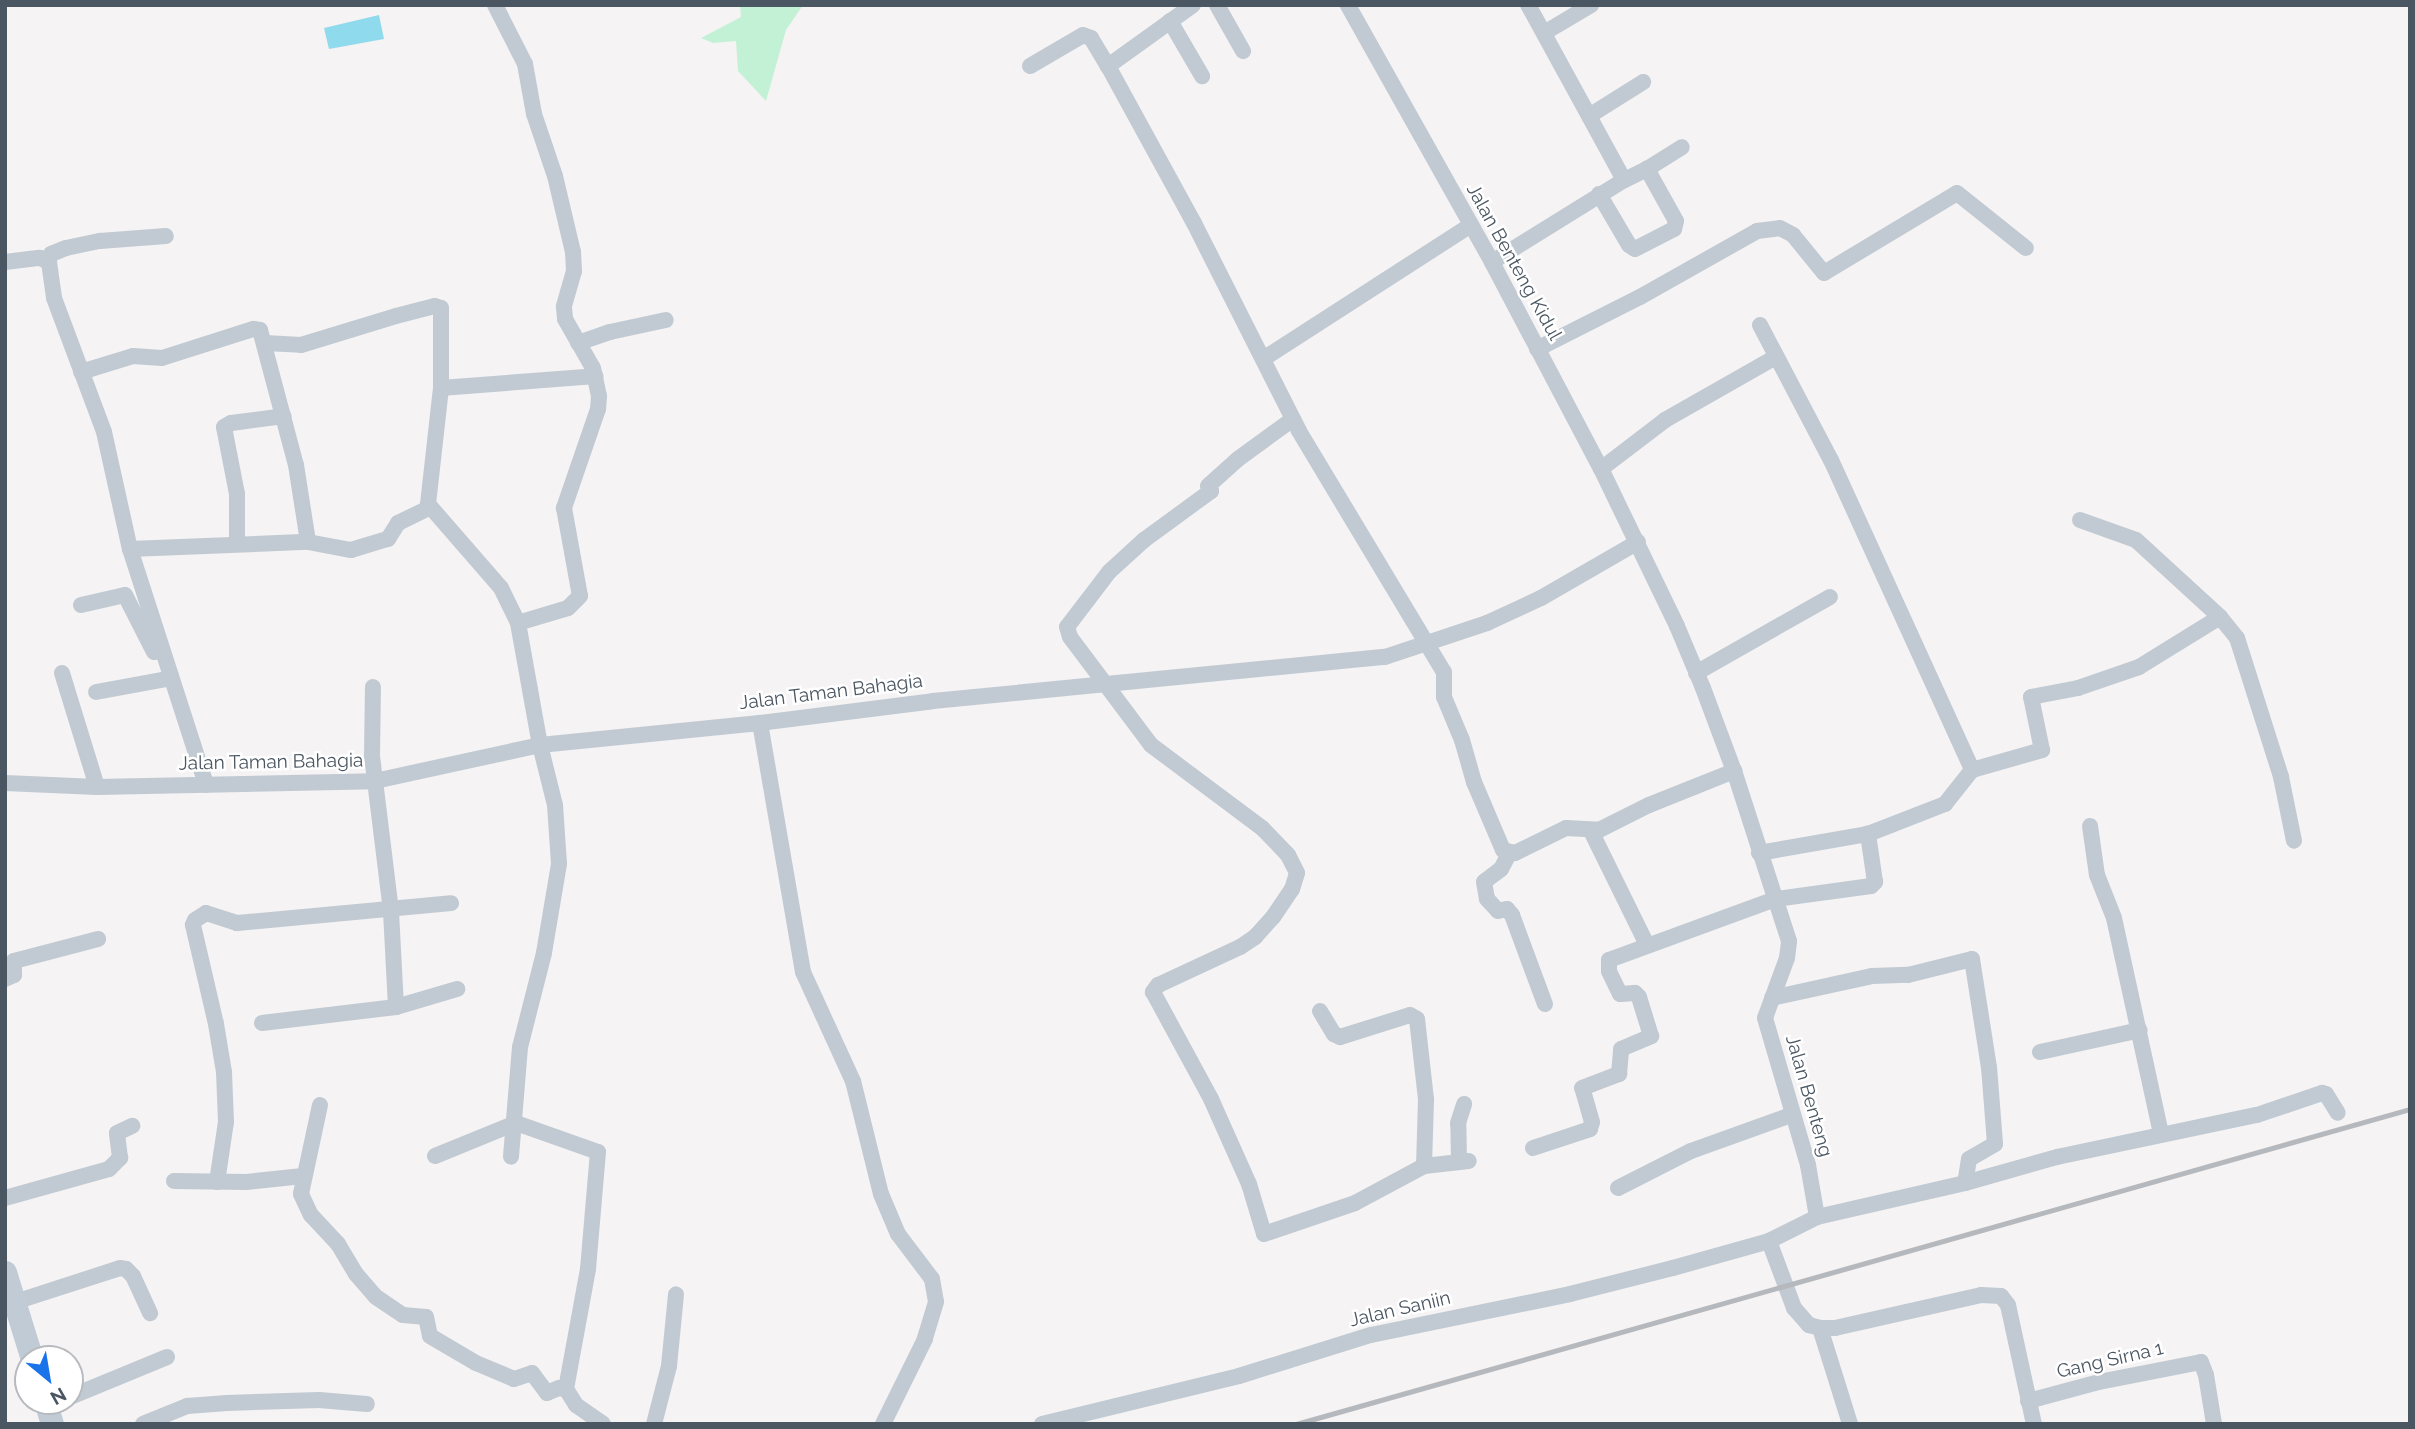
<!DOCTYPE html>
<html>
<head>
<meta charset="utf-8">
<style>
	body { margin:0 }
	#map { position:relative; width:2415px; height:1429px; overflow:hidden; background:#f5f3f3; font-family:Raleway,sans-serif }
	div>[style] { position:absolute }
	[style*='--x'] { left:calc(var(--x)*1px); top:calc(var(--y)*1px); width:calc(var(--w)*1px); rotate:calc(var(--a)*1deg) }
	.green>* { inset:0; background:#c3f1d5 }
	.water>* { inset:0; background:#90daee }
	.street>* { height:16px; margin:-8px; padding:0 8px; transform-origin:8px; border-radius:8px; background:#c1cad2 }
	.secondary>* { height:23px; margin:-11.5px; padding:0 11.5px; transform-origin:11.5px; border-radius:11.5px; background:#c1cbd6 }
	.rail>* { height:5px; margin:-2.5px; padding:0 2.5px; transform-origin:2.5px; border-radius:2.5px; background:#b5b8bd }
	span { translate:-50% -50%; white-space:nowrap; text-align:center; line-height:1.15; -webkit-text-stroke:5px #fff; paint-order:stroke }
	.street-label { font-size:19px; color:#4a5661 }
	.frame { position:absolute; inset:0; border:7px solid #4a5661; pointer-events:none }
	.north { position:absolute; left:14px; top:1345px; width:70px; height:70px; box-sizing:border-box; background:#fff; border:2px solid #b7bbc0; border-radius:50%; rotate:150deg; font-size:19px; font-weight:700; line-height:28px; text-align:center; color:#4a5661 }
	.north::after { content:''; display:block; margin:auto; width:24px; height:32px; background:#1a73e8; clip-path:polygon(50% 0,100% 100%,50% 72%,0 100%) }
</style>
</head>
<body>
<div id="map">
	<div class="green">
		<div style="clip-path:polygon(740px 5px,803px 5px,786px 30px,766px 101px,738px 71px,736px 41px,713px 43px,701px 38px,741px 17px)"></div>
	</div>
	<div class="water">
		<div style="clip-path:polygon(379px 15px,384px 39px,329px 49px,324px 28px)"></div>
	</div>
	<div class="street">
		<div style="--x:495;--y:5;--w:66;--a:63"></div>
		<div style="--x:525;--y:64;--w:51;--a:79.8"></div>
		<div style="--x:534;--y:114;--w:65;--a:71.3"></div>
		<div style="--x:555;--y:176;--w:78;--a:76.7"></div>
		<div style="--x:573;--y:252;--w:19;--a:87"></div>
		<div style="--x:574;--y:271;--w:37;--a:106"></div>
		<div style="--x:564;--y:307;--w:12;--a:85"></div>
		<div style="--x:565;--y:319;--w:56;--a:60.3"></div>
		<div style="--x:593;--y:368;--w:29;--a:78"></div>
		<div style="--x:599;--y:396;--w:13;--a:94"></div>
		<div style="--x:598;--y:409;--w:105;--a:109"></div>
		<div style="--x:564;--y:508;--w:89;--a:79.7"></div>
		<div style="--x:580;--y:596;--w:17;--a:135"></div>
		<div style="--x:568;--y:608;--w:52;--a:163.3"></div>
		<div style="--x:518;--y:623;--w:124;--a:79.8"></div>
		<div style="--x:540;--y:745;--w:62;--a:76"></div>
		<div style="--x:555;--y:805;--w:59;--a:86.1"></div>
		<div style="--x:559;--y:864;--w:90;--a:99.6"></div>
		<div style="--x:544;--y:953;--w:97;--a:104.3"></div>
		<div style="--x:520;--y:1047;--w:110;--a:94.7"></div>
		<div style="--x:1193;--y:5;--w:105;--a:144.3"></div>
		<div style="--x:1108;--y:66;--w:179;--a:61.3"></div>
		<div style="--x:1194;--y:223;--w:233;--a:63.2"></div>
		<div style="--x:1299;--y:431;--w:281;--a:59"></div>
		<div style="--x:1444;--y:672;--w:25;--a:90"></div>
		<div style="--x:1444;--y:697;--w:47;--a:67.3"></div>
		<div style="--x:1462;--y:740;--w:44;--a:74.1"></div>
		<div style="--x:1474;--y:782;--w:74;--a:66.9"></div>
		<div style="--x:1503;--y:850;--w:12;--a:14"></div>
		<div style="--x:1515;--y:853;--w:57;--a:-26.1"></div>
		<div style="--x:1566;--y:828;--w:33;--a:3"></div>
		<div style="--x:1599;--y:830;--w:56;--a:-26.6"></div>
		<div style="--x:1649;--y:805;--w:92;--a:-21.8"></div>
		<div style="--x:1217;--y:5;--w:53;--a:60.5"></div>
		<div style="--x:1170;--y:21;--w:64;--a:59.8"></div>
		<div style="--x:1544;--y:33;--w:55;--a:-30.8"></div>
		<div style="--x:1030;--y:66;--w:61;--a:-30.3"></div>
		<div style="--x:1083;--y:35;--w:9;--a:21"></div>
		<div style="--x:1091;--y:38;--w:33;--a:59"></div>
		<div style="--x:1589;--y:116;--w:64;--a:-32.2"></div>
		<div style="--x:1647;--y:169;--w:41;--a:-32.2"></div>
		<div style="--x:1599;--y:194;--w:59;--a:59.5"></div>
		<div style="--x:1629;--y:245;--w:7;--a:34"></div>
		<div style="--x:1635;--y:249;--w:44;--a:-27.1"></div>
		<div style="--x:1674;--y:229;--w:8;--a:-76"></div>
		<div style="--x:1676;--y:221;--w:60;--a:-119.1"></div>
		<div style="--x:1647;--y:169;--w:25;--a:154"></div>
		<div style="--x:47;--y:260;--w:7;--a:-56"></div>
		<div style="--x:51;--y:254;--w:16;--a:-22"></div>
		<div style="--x:66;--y:248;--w:35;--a:-12"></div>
		<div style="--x:100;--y:241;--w:66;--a:-4.3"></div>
		<div style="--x:5;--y:262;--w:35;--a:-7"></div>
		<div style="--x:40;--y:258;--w:10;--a:24"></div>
		<div style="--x:49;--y:262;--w:36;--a:82"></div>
		<div style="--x:54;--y:298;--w:143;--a:69.5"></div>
		<div style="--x:104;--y:432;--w:120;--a:77.5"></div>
		<div style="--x:130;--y:549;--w:248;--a:72.1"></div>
		<div style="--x:1492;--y:262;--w:155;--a:-31.8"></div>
		<div style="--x:1624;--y:180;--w:200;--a:-118.7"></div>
		<div style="--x:1760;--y:325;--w:153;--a:62.3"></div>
		<div style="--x:1831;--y:460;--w:341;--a:65.5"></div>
		<div style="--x:265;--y:343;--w:36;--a:3"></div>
		<div style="--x:301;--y:345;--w:99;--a:-17"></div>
		<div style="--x:396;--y:316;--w:40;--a:-14.4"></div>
		<div style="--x:435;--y:306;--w:6;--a:18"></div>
		<div style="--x:441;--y:308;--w:80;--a:90"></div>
		<div style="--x:441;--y:388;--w:117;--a:96.4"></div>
		<div style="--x:428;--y:504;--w:111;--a:49"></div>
		<div style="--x:501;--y:588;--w:39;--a:64"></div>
		<div style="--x:578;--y:343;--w:34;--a:-19"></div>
		<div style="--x:610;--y:332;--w:57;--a:-12.1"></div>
		<div style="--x:1537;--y:349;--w:115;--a:-26.8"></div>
		<div style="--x:1640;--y:297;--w:134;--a:-29.4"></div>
		<div style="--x:1757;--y:231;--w:23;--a:-7"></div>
		<div style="--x:1780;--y:228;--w:15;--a:28"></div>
		<div style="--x:1793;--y:235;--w:49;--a:50.8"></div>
		<div style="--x:1824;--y:273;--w:155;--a:-31"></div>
		<div style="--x:1957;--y:193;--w:88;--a:38.6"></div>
		<div style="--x:1263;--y:359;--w:247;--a:-32.8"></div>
		<div style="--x:81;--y:372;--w:54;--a:-17.1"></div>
		<div style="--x:133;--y:356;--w:29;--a:4"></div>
		<div style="--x:162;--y:358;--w:96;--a:-17.7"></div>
		<div style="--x:253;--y:329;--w:7;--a:8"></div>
		<div style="--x:260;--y:330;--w:140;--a:75.1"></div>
		<div style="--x:296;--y:465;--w:78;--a:81.1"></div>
		<div style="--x:441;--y:388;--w:155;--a:-4.4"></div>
		<div style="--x:1293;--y:419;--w:68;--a:144"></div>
		<div style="--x:1238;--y:459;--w:40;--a:138"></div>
		<div style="--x:1208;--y:486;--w:6;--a:59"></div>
		<div style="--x:1211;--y:491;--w:83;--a:143.8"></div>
		<div style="--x:1144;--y:540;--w:47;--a:137.6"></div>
		<div style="--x:1109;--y:572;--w:69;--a:127.4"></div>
		<div style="--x:1067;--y:627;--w:10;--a:73"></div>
		<div style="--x:1070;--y:637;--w:135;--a:53.1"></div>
		<div style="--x:1151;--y:745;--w:139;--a:36.8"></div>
		<div style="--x:1262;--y:828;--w:37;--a:46"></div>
		<div style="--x:1288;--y:855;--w:20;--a:63"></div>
		<div style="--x:1297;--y:873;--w:17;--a:107"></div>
		<div style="--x:1292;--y:889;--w:34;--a:124"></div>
		<div style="--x:1273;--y:917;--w:27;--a:132"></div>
		<div style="--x:1255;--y:937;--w:18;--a:146"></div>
		<div style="--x:1240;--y:947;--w:90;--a:155.1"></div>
		<div style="--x:1158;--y:985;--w:9;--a:126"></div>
		<div style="--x:1153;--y:992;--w:122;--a:61.5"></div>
		<div style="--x:1211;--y:1099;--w:93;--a:65.9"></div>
		<div style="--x:1249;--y:1184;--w:52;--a:73.3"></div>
		<div style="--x:1264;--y:1234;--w:96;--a:-18.8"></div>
		<div style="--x:1355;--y:1203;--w:78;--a:-28.2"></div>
		<div style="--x:1424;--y:1166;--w:45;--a:-6.3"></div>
		<div style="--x:1601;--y:469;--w:81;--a:-37.4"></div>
		<div style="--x:1665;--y:420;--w:128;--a:-29.6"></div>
		<div style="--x:2080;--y:520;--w:59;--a:19.7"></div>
		<div style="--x:2136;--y:540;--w:114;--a:42.5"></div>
		<div style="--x:2220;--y:617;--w:27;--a:51"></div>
		<div style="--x:2237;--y:638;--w:146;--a:72.4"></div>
		<div style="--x:2281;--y:777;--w:65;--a:78.5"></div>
		<div style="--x:237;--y:543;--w:49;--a:-90"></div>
		<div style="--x:237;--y:494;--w:68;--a:-101"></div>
		<div style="--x:224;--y:427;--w:8;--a:-30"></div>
		<div style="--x:231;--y:423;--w:53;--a:-7.5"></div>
		<div style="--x:130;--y:549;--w:178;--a:-2.3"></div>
		<div style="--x:308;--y:542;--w:44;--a:10.5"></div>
		<div style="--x:351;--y:550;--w:39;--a:-17"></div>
		<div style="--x:388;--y:539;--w:19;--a:-58"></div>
		<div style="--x:398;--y:523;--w:34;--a:-26"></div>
		<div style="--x:81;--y:605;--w:45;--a:-12.8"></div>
		<div style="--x:125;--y:595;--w:64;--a:63"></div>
		<div style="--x:62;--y:673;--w:119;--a:72.9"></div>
		<div style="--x:1696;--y:673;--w:154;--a:-29.6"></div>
		<div style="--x:96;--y:692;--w:72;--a:-10.4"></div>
		<div style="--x:760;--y:723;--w:253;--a:80.2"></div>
		<div style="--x:803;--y:972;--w:120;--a:65.4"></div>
		<div style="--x:853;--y:1081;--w:116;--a:76.1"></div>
		<div style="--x:881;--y:1194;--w:43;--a:67"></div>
		<div style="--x:898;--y:1234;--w:56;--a:52.9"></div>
		<div style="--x:932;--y:1279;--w:23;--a:80"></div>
		<div style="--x:936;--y:1302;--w:39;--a:107"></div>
		<div style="--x:925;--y:1339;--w:95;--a:116.3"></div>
		<div style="--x:5;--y:783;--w:92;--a:2.5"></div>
		<div style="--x:97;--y:787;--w:278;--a:-1.2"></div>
		<div style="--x:375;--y:781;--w:169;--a:-12.3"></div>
		<div style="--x:540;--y:745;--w:221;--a:-5.7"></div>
		<div style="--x:760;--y:723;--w:174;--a:-7.2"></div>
		<div style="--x:933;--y:701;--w:454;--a:-5.6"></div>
		<div style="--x:1385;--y:657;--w:108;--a:-18.4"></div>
		<div style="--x:1487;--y:623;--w:60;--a:-24.8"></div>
		<div style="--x:1541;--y:598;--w:112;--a:-30"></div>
		<div style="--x:2090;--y:826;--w:49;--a:81.9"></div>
		<div style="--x:2097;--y:875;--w:46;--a:68.4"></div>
		<div style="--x:2114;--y:918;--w:221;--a:77.7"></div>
		<div style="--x:1591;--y:831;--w:127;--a:63.8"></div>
		<div style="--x:1759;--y:853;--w:111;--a:-9.9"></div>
		<div style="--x:1868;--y:834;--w:83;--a:-21.3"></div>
		<div style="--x:1945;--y:804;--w:43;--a:-51.5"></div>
		<div style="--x:1972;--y:770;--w:73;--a:-15.9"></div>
		<div style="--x:2042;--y:750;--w:54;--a:-101.7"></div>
		<div style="--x:2031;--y:697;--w:48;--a:-10.8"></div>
		<div style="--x:2078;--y:688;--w:65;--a:-19"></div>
		<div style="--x:2139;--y:667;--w:95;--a:-31.7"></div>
		<div style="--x:1509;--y:854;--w:17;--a:118"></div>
		<div style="--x:1501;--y:869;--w:21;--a:143"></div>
		<div style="--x:1484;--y:882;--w:17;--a:80"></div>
		<div style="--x:1487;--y:899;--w:16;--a:47"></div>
		<div style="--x:1498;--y:911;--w:9;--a:-13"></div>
		<div style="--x:1507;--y:909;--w:8;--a:50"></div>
		<div style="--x:1512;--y:915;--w:95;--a:69.7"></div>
		<div style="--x:5;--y:979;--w:10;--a:-24"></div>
		<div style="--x:14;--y:975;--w:14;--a:-90"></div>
		<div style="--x:14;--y:961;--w:87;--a:-14.7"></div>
		<div style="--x:1772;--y:998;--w:102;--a:-12.4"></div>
		<div style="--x:1872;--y:976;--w:36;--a:-2"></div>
		<div style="--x:1908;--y:975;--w:66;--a:-14"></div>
		<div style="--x:1972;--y:959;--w:109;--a:81.1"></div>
		<div style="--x:1989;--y:1067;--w:77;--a:85.5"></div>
		<div style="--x:1995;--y:1144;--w:30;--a:150"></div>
		<div style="--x:1969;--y:1159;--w:24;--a:99"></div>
		<div style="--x:396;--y:1007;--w:64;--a:-16.4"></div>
		<div style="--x:1320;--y:1011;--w:27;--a:59"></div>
		<div style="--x:1334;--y:1034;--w:7;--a:27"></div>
		<div style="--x:1340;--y:1037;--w:73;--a:-17.4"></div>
		<div style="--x:1410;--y:1015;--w:8;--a:30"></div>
		<div style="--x:1417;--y:1019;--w:81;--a:83.6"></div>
		<div style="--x:1426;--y:1099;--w:67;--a:91.7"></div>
		<div style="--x:262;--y:1023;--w:135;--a:-6.8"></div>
		<div style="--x:396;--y:1007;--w:96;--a:-93"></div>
		<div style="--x:391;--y:911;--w:156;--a:-97"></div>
		<div style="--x:372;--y:756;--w:69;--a:-89.2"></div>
		<div style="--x:2040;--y:1052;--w:102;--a:-12.4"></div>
		<div style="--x:320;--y:1105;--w:91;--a:102.1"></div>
		<div style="--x:301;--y:1194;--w:23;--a:65"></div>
		<div style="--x:311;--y:1215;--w:40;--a:47"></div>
		<div style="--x:338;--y:1244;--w:35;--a:59"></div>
		<div style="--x:356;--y:1274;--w:30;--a:49"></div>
		<div style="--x:376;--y:1297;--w:32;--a:34"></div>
		<div style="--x:403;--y:1315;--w:23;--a:5"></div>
		<div style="--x:426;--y:1317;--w:19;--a:78"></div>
		<div style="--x:430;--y:1336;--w:53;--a:30.4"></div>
		<div style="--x:476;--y:1363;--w:41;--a:22.8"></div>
		<div style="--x:514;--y:1379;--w:19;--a:-18"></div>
		<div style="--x:532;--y:1373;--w:25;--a:53"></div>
		<div style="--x:547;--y:1393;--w:13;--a:-23"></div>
		<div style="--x:559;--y:1388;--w:7;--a:8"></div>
		<div style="--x:566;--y:1389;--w:19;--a:58"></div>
		<div style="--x:576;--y:1405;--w:33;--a:35"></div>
		<div style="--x:1533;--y:1148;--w:60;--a:-18.4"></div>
		<div style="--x:1590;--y:1129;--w:7;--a:-74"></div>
		<div style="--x:1592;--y:1122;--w:35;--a:-106"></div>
		<div style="--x:1582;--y:1088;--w:40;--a:-21"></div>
		<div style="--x:1619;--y:1074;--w:25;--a:-85"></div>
		<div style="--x:1621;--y:1049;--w:33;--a:-23"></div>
		<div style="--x:1651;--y:1036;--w:41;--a:-107.1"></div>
		<div style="--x:1639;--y:997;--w:6;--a:-135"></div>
		<div style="--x:1635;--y:993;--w:15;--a:176"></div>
		<div style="--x:1620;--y:994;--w:25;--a:-116"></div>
		<div style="--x:1609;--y:971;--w:11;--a:-90"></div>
		<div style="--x:1609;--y:960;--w:178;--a:-20.1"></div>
		<div style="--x:1776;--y:899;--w:96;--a:-7.8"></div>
		<div style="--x:1871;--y:886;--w:6;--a:-45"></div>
		<div style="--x:1875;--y:882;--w:49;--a:-98.3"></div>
		<div style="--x:435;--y:1156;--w:87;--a:-22.2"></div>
		<div style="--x:516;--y:1123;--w:87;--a:19.5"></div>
		<div style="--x:598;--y:1152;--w:117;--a:94.9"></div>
		<div style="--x:588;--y:1269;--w:122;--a:100.4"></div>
		<div style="--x:1459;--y:1162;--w:39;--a:-91"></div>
		<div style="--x:1458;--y:1123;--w:20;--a:-72"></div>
		<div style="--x:174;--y:1181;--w:72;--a:0.8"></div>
		<div style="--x:246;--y:1182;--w:57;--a:-6"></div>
		<div style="--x:217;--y:1182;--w:61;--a:-81.5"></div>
		<div style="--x:226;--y:1122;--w:50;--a:-92.3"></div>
		<div style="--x:224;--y:1072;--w:49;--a:-99.5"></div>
		<div style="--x:216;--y:1024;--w:102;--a:-103.1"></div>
		<div style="--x:193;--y:925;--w:5;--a:-68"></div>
		<div style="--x:195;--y:920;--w:13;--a:-32"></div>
		<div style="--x:206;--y:913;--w:33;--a:18"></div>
		<div style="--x:237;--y:923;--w:215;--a:-5.3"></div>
		<div style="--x:1618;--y:1188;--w:82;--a:-26.9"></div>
		<div style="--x:1691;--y:1151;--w:106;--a:-19.8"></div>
		<div style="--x:5;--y:1198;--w:108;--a:-15.6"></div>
		<div style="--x:109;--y:1169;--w:16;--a:-45"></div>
		<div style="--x:120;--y:1158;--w:25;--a:-97"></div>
		<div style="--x:117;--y:1133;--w:17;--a:-25"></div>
		<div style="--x:1817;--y:1217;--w:152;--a:-12.9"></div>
		<div style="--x:1965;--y:1183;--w:96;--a:-15.8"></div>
		<div style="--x:2057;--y:1157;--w:204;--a:-11.9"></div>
		<div style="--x:2257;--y:1115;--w:69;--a:-18.7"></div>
		<div style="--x:2322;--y:1093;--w:4;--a:14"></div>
		<div style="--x:2326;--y:1094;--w:22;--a:58"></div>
		<div style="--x:1769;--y:1241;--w:72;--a:69.5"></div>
		<div style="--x:1794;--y:1308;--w:23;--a:49"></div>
		<div style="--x:1809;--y:1325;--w:11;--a:15"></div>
		<div style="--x:1820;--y:1328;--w:15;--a:0"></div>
		<div style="--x:1835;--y:1328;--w:150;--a:-12.7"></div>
		<div style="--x:1981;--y:1295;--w:20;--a:3"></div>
		<div style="--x:2001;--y:1296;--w:11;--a:52"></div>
		<div style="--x:2008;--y:1305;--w:122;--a:77.7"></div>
		<div style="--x:15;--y:1302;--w:110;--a:-17.9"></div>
		<div style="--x:120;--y:1268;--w:6;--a:9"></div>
		<div style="--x:126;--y:1269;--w:10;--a:45"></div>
		<div style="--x:133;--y:1276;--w:41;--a:65.3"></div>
		<div style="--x:1820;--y:1328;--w:101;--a:72.6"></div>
		<div style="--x:70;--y:1397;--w:105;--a:-22.4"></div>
		<div style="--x:2028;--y:1401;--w:73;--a:-15"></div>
		<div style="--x:2099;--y:1382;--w:104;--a:-11.1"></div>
		<div style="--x:2201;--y:1362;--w:14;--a:69"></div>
		<div style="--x:2206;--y:1375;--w:50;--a:80.7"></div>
		<div style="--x:143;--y:1424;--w:48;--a:-22.2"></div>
		<div style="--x:187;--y:1406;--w:40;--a:-4.3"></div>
		<div style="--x:227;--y:1403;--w:92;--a:-1.9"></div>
		<div style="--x:319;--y:1400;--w:48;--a:4.8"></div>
		<div style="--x:654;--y:1424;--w:60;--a:-75.5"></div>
		<div style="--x:669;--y:1366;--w:72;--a:-84.4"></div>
		<div style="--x:1042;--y:1424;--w:203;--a:-13.7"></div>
		<div style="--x:1239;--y:1376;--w:138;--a:-17.3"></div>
		<div style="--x:1371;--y:1335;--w:203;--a:-11.6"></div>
		<div style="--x:1570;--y:1294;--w:106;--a:-14.2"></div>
		<div style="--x:1673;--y:1268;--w:100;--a:-15.7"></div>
		<div style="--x:1769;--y:1241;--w:54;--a:-26.6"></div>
		<div style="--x:1817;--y:1217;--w:53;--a:-99.8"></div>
		<div style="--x:1808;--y:1165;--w:153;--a:-106.3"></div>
		<div style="--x:1765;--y:1018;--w:64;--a:-69.9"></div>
		<div style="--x:1787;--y:958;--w:17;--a:-83"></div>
		<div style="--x:1789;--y:941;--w:179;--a:-107.9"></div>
		<div style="--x:1734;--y:771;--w:89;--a:-110.5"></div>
		<div style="--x:1703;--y:688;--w:67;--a:-112.8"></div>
		<div style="--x:1677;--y:626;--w:174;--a:-115.8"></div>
		<div style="--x:1601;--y:469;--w:234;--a:-117.8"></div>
		<div style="--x:1492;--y:262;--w:295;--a:-119.3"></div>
	</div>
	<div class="secondary">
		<div style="--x:5;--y:1272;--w:91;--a:72.8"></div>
		<div style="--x:45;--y:1401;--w:24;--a:73"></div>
	</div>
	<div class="rail">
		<div style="--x:1296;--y:1424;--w:1158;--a:-15.79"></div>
	</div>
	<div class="street-label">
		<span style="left:1514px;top:262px;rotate:61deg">Jalan Benteng Kidul</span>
		<span style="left:831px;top:692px;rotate:-7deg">Jalan Taman Bahagia</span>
		<span style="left:271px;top:762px;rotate:-1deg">Jalan Taman Bahagia</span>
		<span style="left:1809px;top:1096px;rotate:74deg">Jalan Benteng</span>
		<span style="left:1400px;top:1309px;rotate:-13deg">Jalan Saniin</span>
		<span style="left:2110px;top:1360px;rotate:-13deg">Gang Sirna 1</span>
	</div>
	<div class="frame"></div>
	<div class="north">N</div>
</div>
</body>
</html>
